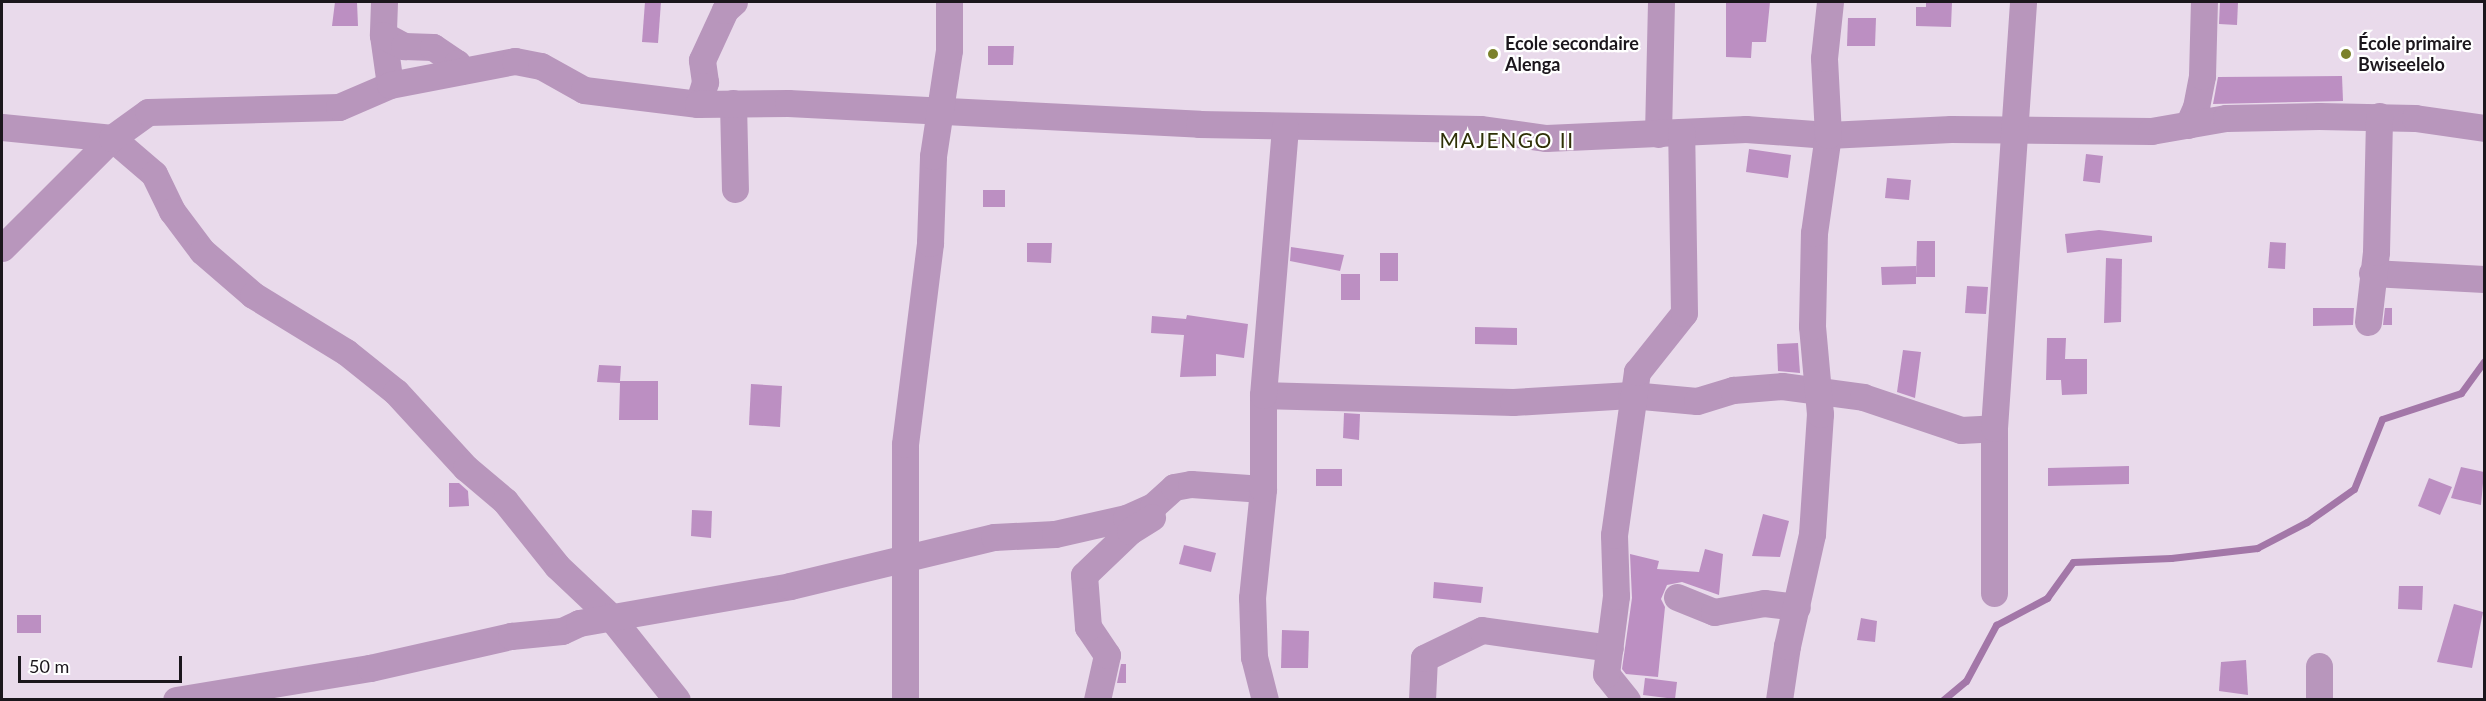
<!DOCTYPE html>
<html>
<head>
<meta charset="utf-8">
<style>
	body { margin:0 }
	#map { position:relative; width:2486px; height:701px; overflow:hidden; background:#e9daeb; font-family:Lato,sans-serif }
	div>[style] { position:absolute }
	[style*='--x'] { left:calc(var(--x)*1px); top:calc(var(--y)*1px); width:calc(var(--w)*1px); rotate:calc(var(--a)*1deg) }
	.stream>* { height:7px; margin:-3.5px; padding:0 3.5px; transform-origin:3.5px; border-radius:3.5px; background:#a377a8 }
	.building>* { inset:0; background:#bc8fc2 }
	.minor>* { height:27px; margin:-13.5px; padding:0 13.5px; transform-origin:13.5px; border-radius:13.5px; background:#b896bc }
	.dots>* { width:16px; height:16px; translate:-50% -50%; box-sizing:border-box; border:3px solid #fff; border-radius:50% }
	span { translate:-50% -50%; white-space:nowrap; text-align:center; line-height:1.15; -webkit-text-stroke:4.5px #fff; paint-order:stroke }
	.poi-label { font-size:18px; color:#1b161c; font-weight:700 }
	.left { translate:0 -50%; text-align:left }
	.quarter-label { font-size:21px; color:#2e3006; letter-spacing:1.5px }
	.frame { position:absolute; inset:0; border:3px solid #1b161c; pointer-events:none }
	.scale { position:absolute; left:18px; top:656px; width:164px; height:27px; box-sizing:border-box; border:3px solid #1b161c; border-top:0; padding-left:8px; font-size:18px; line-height:21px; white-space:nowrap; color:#1b161c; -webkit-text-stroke:4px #fff; paint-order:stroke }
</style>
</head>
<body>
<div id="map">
	<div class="stream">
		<div style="--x:1943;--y:700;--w:30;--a:-40"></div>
		<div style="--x:1966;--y:681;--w:64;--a:-61.8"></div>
		<div style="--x:1996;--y:625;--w:58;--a:-27.9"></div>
		<div style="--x:2047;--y:598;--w:44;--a:-54.2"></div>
		<div style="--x:2073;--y:562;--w:98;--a:-2.3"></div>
		<div style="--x:2171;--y:558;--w:87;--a:-6.6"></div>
		<div style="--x:2257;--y:548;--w:56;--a:-27.5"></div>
		<div style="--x:2307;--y:522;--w:57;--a:-35.1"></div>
		<div style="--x:2354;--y:489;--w:75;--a:-68.2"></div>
		<div style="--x:2382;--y:419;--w:83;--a:-18.2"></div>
		<div style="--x:2461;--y:393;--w:39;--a:-54"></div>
	</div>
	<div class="building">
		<div style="clip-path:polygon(335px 2px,357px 2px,358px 26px,332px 26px)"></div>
		<div style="clip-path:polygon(645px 2px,661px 2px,658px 43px,642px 42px)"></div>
		<div style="clip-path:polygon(1726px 2px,1770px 2px,1766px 42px,1752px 42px,1751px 58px,1726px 57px)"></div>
		<div style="clip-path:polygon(1926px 2px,1952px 2px,1951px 27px,1916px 26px,1916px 7px,1926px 7px)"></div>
		<div style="clip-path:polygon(2220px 2px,2238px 2px,2237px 25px,2219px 24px)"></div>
		<div style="clip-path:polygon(1848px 18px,1876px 18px,1875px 46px,1847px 46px)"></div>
		<div style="clip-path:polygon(988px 46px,1014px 46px,1013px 65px,988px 65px)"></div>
		<div style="clip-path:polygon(2342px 76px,2343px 101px,2213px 104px,2218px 77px)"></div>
		<div style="clip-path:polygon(1749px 149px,1791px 155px,1788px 178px,1746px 172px)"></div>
		<div style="clip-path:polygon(2086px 154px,2103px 156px,2100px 183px,2083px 181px)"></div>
		<div style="clip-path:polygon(1887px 178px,1911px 180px,1909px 200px,1885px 198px)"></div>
		<div style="clip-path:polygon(983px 190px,1005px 190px,1005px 207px,983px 207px)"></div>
		<div style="clip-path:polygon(2099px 230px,2152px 236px,2152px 242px,2067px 253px,2065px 234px)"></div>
		<div style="clip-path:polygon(1917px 241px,1935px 241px,1935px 277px,1916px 277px)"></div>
		<div style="clip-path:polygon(2270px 242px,2286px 243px,2285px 269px,2268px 268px)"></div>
		<div style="clip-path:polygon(1027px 243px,1052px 243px,1051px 263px,1027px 262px)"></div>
		<div style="clip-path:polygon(1291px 247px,1344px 255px,1340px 271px,1290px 261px)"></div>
		<div style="clip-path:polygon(1380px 253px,1398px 253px,1398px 281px,1380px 281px)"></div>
		<div style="clip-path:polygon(2106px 258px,2122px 259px,2121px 322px,2104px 323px)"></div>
		<div style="clip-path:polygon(1916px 266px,1916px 284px,1882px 285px,1881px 267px)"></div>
		<div style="clip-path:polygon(1341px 274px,1360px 274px,1360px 300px,1341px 300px)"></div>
		<div style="clip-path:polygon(1967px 286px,1988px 287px,1986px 314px,1965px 313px)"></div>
		<div style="clip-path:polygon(2313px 308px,2354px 308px,2353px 325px,2313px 326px)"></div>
		<div style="clip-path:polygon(2385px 308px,2392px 308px,2392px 325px,2383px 325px)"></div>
		<div style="clip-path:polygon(1187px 315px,1248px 324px,1244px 358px,1216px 354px,1216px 376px,1180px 377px,1184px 335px,1151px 333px,1152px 316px,1186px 319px)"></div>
		<div style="clip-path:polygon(1475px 327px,1517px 328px,1517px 345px,1475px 344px)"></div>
		<div style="clip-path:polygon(2047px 338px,2066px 338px,2065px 359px,2087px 359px,2087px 394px,2062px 395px,2061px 380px,2046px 380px)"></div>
		<div style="clip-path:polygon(1798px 343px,1800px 373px,1778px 371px,1777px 344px)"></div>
		<div style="clip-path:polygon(1903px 350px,1921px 352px,1915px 398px,1897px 392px)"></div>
		<div style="clip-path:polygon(599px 365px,621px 366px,620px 381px,658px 381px,658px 420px,619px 420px,620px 383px,597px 382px)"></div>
		<div style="clip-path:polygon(751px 384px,782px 386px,780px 427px,749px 425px)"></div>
		<div style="clip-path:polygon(1344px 413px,1360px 414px,1359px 440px,1343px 438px)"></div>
		<div style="clip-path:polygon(2129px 466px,2129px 484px,2048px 486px,2048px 468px)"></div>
		<div style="clip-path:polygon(2461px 467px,2484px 472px,2481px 505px,2451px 498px)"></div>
		<div style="clip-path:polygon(1316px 469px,1342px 469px,1342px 486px,1316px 486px)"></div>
		<div style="clip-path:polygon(2429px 478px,2452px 487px,2440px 515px,2418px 506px)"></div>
		<div style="clip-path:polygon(449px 483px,459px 483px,468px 491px,469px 506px,449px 507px)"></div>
		<div style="clip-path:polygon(692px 510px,712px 511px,711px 538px,691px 536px)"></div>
		<div style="clip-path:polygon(1763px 514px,1789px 521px,1780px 557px,1752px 556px)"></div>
		<div style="clip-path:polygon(1184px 545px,1216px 553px,1211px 572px,1179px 564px)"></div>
		<div style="clip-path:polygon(1705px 549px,1723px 554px,1719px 595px,1682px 582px,1667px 585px,1661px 599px,1665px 607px,1658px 677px,1626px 674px,1622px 669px,1632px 598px,1630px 554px,1659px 561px,1657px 569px,1699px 572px)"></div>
		<div style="clip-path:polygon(1434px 582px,1483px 587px,1481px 603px,1433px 598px)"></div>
		<div style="clip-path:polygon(2399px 586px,2423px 586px,2422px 610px,2398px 609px)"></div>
		<div style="clip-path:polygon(2454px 604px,2483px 612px,2472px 668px,2437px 662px)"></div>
		<div style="clip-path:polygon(17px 615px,41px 615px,41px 633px,17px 633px)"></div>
		<div style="clip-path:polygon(1861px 618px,1877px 621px,1875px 642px,1857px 640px)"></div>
		<div style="clip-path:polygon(1282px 630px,1309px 631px,1308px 668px,1281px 668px)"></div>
		<div style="clip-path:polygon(2246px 660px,2248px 695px,2219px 691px,2221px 662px)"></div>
		<div style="clip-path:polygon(1121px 664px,1126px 664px,1126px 683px,1117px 683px)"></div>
		<div style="clip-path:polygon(1645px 678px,1677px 682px,1675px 699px,1643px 695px)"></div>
	</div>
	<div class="minor">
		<div style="--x:384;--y:2;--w:33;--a:92"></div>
		<div style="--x:383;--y:35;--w:50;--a:82"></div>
		<div style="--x:383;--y:35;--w:24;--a:28"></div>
		<div style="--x:404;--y:46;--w:29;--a:2"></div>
		<div style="--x:433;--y:47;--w:29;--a:34"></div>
		<div style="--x:457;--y:63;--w:9;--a:63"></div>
		<div style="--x:733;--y:103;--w:86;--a:88.7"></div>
		<div style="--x:698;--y:104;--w:23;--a:-72"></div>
		<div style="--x:705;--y:82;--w:22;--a:-98"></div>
		<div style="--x:702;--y:60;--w:55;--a:-65.3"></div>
		<div style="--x:725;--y:10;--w:12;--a:-42"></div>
		<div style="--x:2188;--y:125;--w:20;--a:-66"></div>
		<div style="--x:2196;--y:107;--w:32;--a:-79"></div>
		<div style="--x:2202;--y:76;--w:74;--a:-88.5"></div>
		<div style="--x:2;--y:127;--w:111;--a:5.7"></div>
		<div style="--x:112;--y:138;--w:55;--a:40.6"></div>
		<div style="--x:154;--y:174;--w:41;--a:64.1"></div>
		<div style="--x:172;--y:211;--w:50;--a:53.1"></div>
		<div style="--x:202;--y:251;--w:67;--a:40.8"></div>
		<div style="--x:253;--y:295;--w:109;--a:31.5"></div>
		<div style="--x:346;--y:352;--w:64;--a:38.7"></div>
		<div style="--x:396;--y:392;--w:103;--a:47.4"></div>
		<div style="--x:466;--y:468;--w:51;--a:40.2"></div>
		<div style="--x:505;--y:501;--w:83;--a:51.3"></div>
		<div style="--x:557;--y:566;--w:73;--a:43.3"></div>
		<div style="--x:610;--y:616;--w:107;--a:51.4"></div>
		<div style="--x:1658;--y:134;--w:132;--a:-88.7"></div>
		<div style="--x:2;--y:248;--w:156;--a:-45"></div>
		<div style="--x:112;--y:138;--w:44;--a:-35.8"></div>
		<div style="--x:148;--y:112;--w:191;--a:-1.5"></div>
		<div style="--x:339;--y:107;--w:56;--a:-23.3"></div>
		<div style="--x:390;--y:85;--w:127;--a:-10.9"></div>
		<div style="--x:515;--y:61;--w:26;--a:11"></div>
		<div style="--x:541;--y:66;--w:49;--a:29.2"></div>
		<div style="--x:584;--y:90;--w:115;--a:7"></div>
		<div style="--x:698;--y:104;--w:90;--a:-0.6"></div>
		<div style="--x:788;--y:103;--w:412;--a:2.9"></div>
		<div style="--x:1199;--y:124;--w:281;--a:1"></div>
		<div style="--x:1480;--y:129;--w:67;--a:7.8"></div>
		<div style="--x:1546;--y:138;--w:200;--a:-2.6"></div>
		<div style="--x:1746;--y:129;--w:82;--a:4.2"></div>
		<div style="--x:1828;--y:135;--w:123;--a:-2.8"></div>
		<div style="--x:1951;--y:129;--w:200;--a:0.6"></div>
		<div style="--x:2151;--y:131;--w:76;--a:-9.8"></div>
		<div style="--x:2226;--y:118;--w:93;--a:-1.2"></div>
		<div style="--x:2319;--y:116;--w:96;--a:1.2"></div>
		<div style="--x:2415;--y:118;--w:70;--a:8.2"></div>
		<div style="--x:2372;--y:273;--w:112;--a:3.1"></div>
		<div style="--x:2368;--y:322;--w:70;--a:-83.5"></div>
		<div style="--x:2376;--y:252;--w:136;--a:-88.7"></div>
		<div style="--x:1263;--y:395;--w:250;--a:1.6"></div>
		<div style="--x:1513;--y:402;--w:118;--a:-3.4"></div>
		<div style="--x:1631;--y:395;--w:66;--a:5.2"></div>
		<div style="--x:1697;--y:401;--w:38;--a:-17"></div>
		<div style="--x:1733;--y:390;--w:49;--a:-4.7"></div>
		<div style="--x:1782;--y:386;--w:82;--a:7.7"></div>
		<div style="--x:1863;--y:397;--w:103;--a:18.6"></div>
		<div style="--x:1961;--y:430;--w:33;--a:-3"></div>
		<div style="--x:1994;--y:593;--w:165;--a:-90"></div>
		<div style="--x:1994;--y:428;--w:427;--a:-86.1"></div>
		<div style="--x:1677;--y:597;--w:40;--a:22"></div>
		<div style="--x:1714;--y:612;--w:51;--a:-10.2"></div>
		<div style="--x:1764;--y:603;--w:33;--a:7"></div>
		<div style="--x:2319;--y:666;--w:34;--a:90"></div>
		<div style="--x:176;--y:700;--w:197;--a:-9.4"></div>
		<div style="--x:370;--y:668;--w:145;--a:-12.8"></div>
		<div style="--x:511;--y:636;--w:51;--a:-5.6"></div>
		<div style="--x:562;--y:631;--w:19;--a:-25"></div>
		<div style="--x:579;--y:623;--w:214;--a:-9.9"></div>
		<div style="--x:790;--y:586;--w:210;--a:-13.5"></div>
		<div style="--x:994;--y:537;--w:61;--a:-2.8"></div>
		<div style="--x:1055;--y:534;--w:73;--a:-12.7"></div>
		<div style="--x:1126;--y:518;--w:30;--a:-24"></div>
		<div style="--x:1153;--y:506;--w:28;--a:-42"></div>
		<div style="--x:1174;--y:487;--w:17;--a:-10"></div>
		<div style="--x:1191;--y:484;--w:72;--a:4"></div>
		<div style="--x:905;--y:700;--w:256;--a:-90"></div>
		<div style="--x:905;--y:444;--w:203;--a:-82.9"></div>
		<div style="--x:930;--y:243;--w:87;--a:-88"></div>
		<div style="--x:933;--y:156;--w:107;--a:-81.4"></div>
		<div style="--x:949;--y:50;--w:48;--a:-90"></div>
		<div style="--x:1097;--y:700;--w:46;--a:-77.5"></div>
		<div style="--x:1107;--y:655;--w:34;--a:-124"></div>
		<div style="--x:1088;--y:627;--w:52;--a:-94.4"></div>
		<div style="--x:1084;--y:575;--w:64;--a:-43.7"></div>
		<div style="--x:1130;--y:531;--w:26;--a:-32"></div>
		<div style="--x:1265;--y:700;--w:44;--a:-104.3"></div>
		<div style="--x:1254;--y:657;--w:59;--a:-91.9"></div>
		<div style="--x:1252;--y:598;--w:110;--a:-84.2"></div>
		<div style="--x:1263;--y:489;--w:94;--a:-90"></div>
		<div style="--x:1263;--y:395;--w:269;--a:-85.3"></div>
		<div style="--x:1422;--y:700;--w:42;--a:-87.3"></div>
		<div style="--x:1424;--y:658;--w:64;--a:-25.8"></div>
		<div style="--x:1482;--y:630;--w:129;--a:8"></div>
		<div style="--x:1627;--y:700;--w:33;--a:-129"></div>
		<div style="--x:1606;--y:674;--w:79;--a:-82.7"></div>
		<div style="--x:1616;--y:596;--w:61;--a:-91.9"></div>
		<div style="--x:1614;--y:535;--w:165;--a:-82"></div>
		<div style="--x:1637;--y:372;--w:75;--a:-51.5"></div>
		<div style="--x:1684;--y:313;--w:181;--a:-90.9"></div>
		<div style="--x:1779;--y:700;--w:55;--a:-81.6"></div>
		<div style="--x:1787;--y:646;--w:115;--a:-77.4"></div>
		<div style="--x:1812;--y:534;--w:120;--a:-86.2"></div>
		<div style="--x:1820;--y:414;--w:88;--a:-95.2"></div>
		<div style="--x:1812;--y:326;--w:93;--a:-88.8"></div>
		<div style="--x:1814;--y:233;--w:99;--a:-81.9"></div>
		<div style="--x:1828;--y:135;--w:77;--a:-93"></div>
		<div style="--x:1824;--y:58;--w:56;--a:-83.9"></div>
	</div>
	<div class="dots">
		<div style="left:1493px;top:54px;background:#7b812b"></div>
		<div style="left:2346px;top:54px;background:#7b812b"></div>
	</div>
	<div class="poi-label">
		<span class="left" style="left:1505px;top:54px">Ecole secondaire<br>Alenga</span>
		<span class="left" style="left:2358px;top:54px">École primaire<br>Bwiseelelo</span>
	</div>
	<div class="quarter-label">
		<span style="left:1507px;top:140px">MAJENGO II</span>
	</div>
	<div class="frame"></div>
	<div class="scale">50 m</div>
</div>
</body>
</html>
